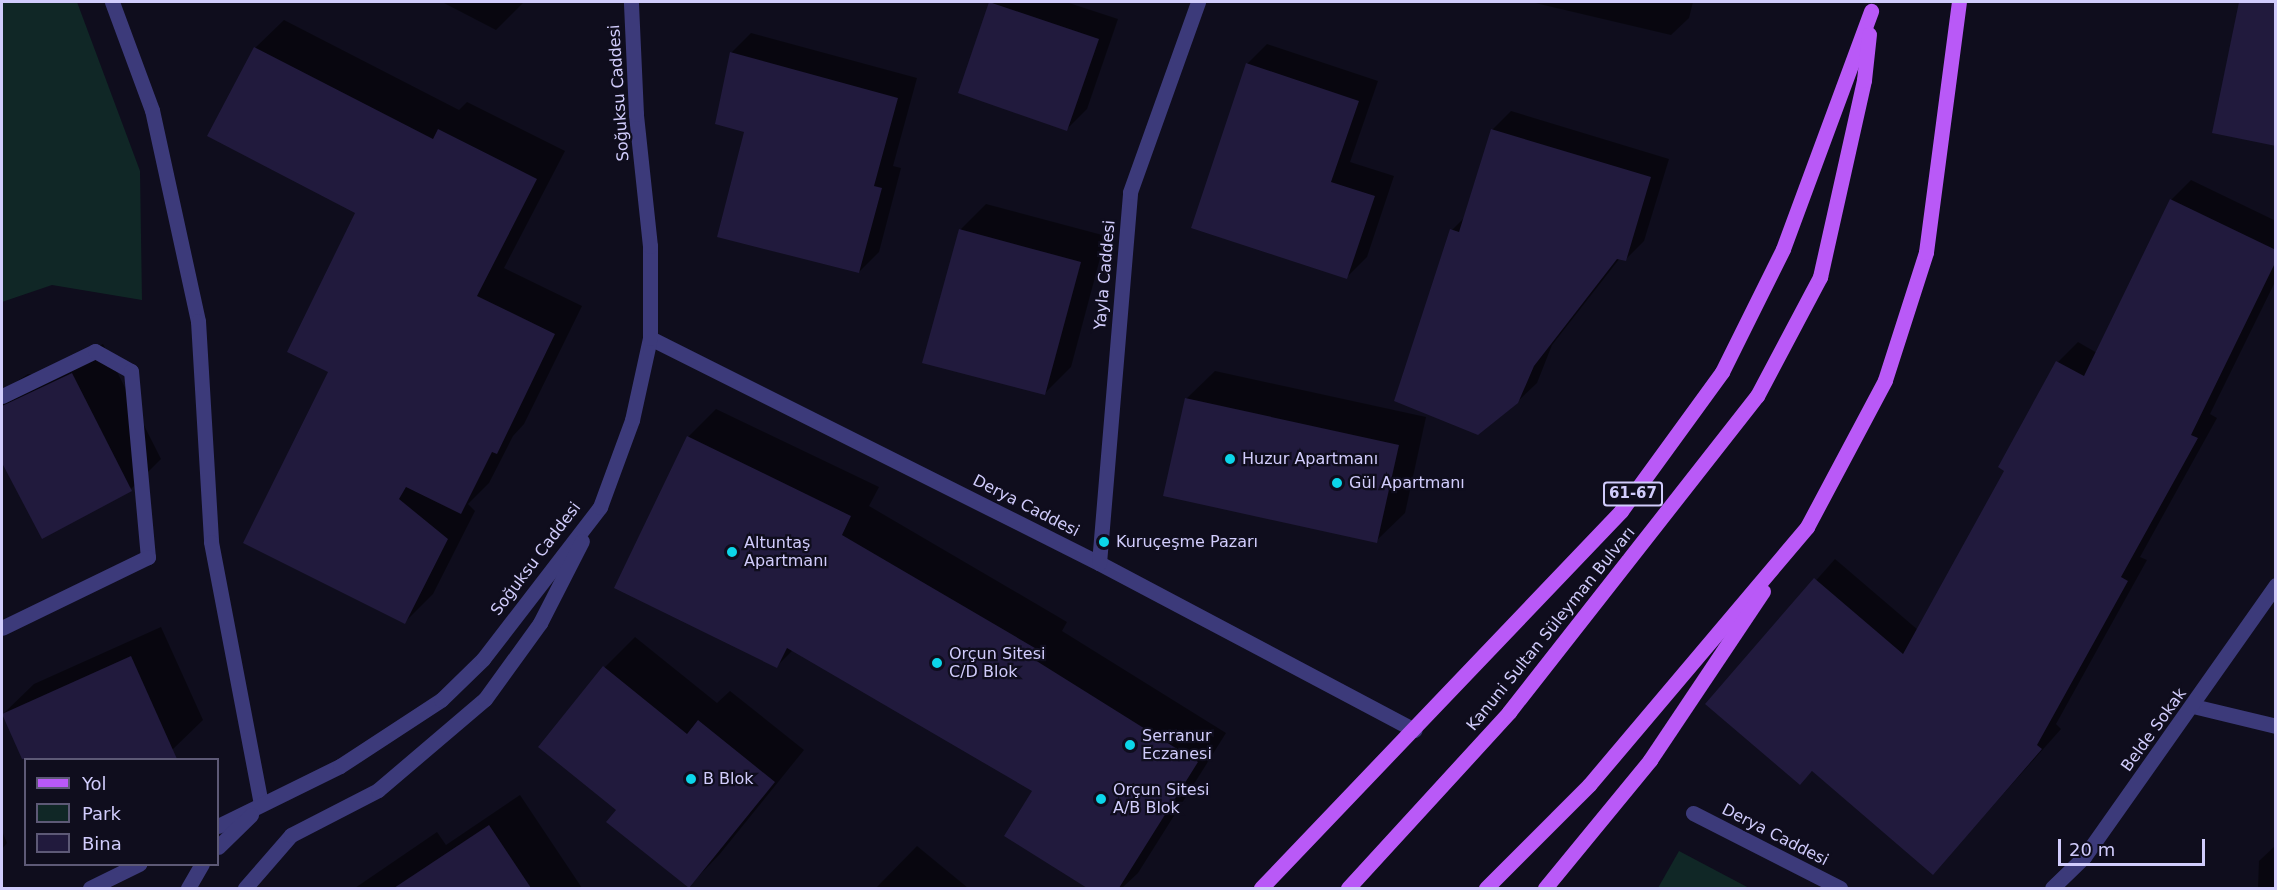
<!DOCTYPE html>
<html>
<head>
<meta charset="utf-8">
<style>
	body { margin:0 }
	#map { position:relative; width:2277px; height:890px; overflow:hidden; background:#0f0d1d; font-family:"DejaVu Sans",sans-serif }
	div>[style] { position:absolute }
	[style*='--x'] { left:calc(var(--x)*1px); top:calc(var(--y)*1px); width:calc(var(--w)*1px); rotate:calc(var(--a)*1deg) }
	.green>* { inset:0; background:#102726 }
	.shadow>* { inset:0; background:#0007 }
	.building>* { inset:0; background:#211a3d }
	.minor>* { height:15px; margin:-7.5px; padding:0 7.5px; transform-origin:7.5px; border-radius:7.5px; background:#3c3a7a }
	.major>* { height:15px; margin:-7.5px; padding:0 7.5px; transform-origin:7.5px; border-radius:7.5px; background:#b959f7 }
	.dots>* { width:16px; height:16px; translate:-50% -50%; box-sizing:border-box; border:3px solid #0f0d1d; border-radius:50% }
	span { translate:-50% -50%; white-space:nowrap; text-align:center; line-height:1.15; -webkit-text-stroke:4.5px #0f0d1d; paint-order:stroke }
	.shield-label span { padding:2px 4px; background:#0f0d1d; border:2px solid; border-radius:4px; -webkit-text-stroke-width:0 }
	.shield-label { font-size:15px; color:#d1ccfc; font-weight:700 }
	.street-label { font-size:16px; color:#d1ccfc }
	.poi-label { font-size:16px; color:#d1ccfc }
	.left { translate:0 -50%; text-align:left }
	.frame { position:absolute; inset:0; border:3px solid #d1ccfc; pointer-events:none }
	.legend { position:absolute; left:24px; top:758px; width:195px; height:108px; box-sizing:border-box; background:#0f0d1d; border:2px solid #5d5976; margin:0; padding:8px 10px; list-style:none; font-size:18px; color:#d1ccfc }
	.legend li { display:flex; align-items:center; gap:12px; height:30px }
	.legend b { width:30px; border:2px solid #5d5976 }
	.scale { position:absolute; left:2058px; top:839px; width:147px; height:27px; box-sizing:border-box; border:3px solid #d1ccfc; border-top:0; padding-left:8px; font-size:18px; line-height:21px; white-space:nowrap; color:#d1ccfc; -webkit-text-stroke:4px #0f0d1d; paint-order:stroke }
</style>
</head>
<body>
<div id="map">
	<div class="green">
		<div style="clip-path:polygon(2px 2px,77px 2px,140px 171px,142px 300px,52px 285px,2px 302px)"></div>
		<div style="clip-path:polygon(1679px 851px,1749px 888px,1658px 888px)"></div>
	</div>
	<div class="shadow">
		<div style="clip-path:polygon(442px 2px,524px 2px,496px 30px)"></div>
		<div style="clip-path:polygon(992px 2px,1066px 2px,1118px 19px,1087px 109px,1067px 129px)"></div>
		<div style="clip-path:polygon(1531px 2px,1693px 2px,1689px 18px,1671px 35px)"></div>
		<div style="clip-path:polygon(284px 20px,459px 110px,467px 102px,565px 151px,504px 268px,582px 306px,524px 424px,513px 436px,489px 483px,468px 504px,475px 511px,433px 594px,405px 622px,331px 372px,357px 212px,255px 48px)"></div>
		<div style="clip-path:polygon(751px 33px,917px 78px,893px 166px,901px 168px,879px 252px,859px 272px,746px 131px,731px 53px)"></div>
		<div style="clip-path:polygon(1267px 44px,1378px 81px,1350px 162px,1394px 176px,1367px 257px,1347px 277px,1247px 64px)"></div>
		<div style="clip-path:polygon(1511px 111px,1669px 159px,1644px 241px,1625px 260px,1620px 258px,1552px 345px,1537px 383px,1517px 402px,1452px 230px,1465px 217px,1492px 130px)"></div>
		<div style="clip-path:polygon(2191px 180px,2276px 221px,2276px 280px,2210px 414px,2217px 418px,2140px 557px,2147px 560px,2056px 724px,2061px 729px,1933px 873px,1813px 770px,1800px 783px,1707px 704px,1835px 559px,1918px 630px,2006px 470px,2000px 467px,2058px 362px,2078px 342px,2097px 353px,2171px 200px)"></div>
		<div style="clip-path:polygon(986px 204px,1106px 236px,1071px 367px,1045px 393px,960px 230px)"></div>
		<div style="clip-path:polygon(103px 344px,161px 459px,131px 489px,43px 537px,2px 460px,2px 391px,28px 374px,38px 375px)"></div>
		<div style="clip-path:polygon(1215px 371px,1426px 417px,1405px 513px,1376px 541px,1186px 399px)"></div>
		<div style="clip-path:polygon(716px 409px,879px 487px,869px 506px,1067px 622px,1062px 631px,1226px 733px,1138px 873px,1122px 888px,1090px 888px,1006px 836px,1034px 791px,793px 650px,777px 666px,688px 437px)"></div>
		<div style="clip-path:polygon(161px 627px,203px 720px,172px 750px,152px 760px,26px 760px,26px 764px,3px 714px,34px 684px)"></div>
		<div style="clip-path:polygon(635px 637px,717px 703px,730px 691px,804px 750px,719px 855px,689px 886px,618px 810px,540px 747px,605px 667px)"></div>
		<div style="clip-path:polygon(520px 795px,582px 888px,355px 888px,437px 832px,446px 845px)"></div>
		<div style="clip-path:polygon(2px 831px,7px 843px,2px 849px)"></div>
		<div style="clip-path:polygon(2276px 845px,2276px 888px,2258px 888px,2259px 861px)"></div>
		<div style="clip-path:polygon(917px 846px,968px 888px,876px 888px)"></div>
	</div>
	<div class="building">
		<div style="clip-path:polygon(989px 2px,1099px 39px,1067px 131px,958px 93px)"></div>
		<div style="clip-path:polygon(2239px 2px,2276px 2px,2276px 146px,2212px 133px)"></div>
		<div style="clip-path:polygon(254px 47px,433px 139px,438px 129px,537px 179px,477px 296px,555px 334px,497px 454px,492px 452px,461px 514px,406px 487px,399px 499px,448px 539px,405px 624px,243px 543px,328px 372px,287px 352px,355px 213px,207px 136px)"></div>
		<div style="clip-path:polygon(730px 52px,898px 98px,874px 186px,882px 188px,859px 273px,717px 237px,744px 132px,715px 124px)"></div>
		<div style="clip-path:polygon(1246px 63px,1359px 101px,1331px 182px,1375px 196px,1347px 279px,1191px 228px)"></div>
		<div style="clip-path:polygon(1491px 129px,1651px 177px,1626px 261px,1617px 259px,1534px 366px,1518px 403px,1478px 435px,1394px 401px,1450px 229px,1459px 232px)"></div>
		<div style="clip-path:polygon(2170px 199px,2276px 250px,2276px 261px,2191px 435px,2198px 438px,2121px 577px,2128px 581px,2037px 745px,2042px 749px,1933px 875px,1812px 771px,1800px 785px,1705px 704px,1814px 578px,1903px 654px,2004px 471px,1998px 467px,2056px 361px,2084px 376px)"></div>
		<div style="clip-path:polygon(959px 229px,1081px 262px,1045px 395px,922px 363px)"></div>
		<div style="clip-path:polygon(72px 373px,132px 491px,42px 539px,2px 463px,2px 406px)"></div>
		<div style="clip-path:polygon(1185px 398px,1399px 445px,1377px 543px,1163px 496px)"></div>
		<div style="clip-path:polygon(687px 436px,851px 516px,842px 535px,1040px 651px,1035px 660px,1198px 762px,1119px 888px,1087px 888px,1004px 836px,1032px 791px,787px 648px,777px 668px,614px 588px)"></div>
		<div style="clip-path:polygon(131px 656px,177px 759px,22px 759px,2px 714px)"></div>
		<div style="clip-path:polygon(603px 666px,687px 734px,698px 720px,775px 782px,689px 888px,606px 822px,616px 810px,538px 747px)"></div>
		<div style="clip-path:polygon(489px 825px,531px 888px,394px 888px)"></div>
	</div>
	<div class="minor">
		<div style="--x:112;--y:2;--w:115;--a:69.7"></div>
		<div style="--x:152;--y:110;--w:216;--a:77.7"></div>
		<div style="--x:198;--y:321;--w:221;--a:86.6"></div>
		<div style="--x:211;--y:542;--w:267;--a:79.2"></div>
		<div style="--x:650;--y:338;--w:502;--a:26.62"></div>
		<div style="--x:1099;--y:563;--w:357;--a:27.9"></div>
		<div style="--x:2;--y:396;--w:103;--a:-25.8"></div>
		<div style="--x:95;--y:351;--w:41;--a:29.1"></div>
		<div style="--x:131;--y:371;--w:187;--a:84.8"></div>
		<div style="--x:148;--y:557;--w:162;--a:154.1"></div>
		<div style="--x:1099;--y:563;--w:372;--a:-85.2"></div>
		<div style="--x:1130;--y:192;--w:202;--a:-70.3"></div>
		<div style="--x:2193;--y:706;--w:85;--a:13.5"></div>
		<div style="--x:1693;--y:813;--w:165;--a:27"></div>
		<div style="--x:218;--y:826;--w:136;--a:-26.2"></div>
		<div style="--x:340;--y:766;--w:121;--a:-33.2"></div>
		<div style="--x:441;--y:700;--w:59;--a:-44.3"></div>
		<div style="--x:483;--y:659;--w:192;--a:-52.4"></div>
		<div style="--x:600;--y:507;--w:93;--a:-69.8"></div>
		<div style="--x:632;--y:420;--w:84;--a:-77.6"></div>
		<div style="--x:650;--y:338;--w:92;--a:-90"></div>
		<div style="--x:650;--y:246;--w:133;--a:-96.1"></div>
		<div style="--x:636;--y:114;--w:112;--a:-92.6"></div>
		<div style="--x:218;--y:847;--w:46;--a:-44.1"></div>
		<div style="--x:90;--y:888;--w:55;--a:-26.1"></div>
		<div style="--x:188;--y:888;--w:28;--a:-60"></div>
		<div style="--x:245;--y:888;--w:70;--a:-49"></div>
		<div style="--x:291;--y:835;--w:98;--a:-27.3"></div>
		<div style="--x:378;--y:790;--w:140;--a:-40.4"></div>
		<div style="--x:485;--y:699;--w:94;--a:-54.1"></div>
		<div style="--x:540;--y:623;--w:92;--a:-62.9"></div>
		<div style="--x:2052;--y:888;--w:45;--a:-44.1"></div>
		<div style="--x:2084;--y:857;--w:333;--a:-54.8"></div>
	</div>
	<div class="major">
		<div style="--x:1261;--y:888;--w:521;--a:-46.32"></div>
		<div style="--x:1621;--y:511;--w:172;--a:-54"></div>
		<div style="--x:1722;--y:372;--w:137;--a:-63.6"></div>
		<div style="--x:1783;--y:249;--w:254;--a:-69.7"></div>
		<div style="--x:1348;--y:888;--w:239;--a:-47.5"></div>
		<div style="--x:1509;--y:712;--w:402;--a:-51.9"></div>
		<div style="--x:1757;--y:396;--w:135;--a:-62.1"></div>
		<div style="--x:1820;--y:277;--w:202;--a:-77.4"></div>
		<div style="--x:1864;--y:80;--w:46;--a:-83.8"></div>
		<div style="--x:1486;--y:888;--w:146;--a:-45"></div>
		<div style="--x:1589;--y:785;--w:338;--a:-49.8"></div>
		<div style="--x:1807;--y:527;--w:166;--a:-62"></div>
		<div style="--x:1885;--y:380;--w:134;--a:-72.2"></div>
		<div style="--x:1926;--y:252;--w:252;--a:-82.5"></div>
		<div style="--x:1545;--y:888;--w:166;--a:-50.6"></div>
		<div style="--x:1650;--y:760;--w:203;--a:-56.2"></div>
	</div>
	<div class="dots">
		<div style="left:1230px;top:459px;background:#0cd6e9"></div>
		<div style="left:1337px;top:483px;background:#0cd6e9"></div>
		<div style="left:1104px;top:542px;background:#0cd6e9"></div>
		<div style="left:732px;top:552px;background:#0cd6e9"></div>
		<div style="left:937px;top:663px;background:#0cd6e9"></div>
		<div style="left:1130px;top:745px;background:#0cd6e9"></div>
		<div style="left:691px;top:779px;background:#0cd6e9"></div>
		<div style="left:1101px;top:799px;background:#0cd6e9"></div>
	</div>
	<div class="shield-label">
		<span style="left:1633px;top:494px">61-67</span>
	</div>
	<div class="street-label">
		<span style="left:619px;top:93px;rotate:-94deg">Soğuksu Caddesi</span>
		<span style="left:1105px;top:275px;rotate:-85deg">Yayla Caddesi</span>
		<span style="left:1026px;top:506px;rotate:27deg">Derya Caddesi</span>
		<span style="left:536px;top:559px;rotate:-53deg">Soğuksu Caddesi</span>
		<span style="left:1551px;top:629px;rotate:-51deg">Kanuni Sultan Süleyman Bulvarı</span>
		<span style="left:2154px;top:730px;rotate:-54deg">Belde Sokak</span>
		<span style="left:1775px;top:835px;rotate:27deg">Derya Caddesi</span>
	</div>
	<div class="poi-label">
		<span class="left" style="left:1242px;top:459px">Huzur Apartmanı</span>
		<span class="left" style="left:1349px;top:483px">Gül Apartmanı</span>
		<span class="left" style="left:1116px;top:542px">Kuruçeşme Pazarı</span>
		<span class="left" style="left:744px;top:552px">Altuntaş<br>Apartmanı</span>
		<span class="left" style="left:949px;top:663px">Orçun Sitesi<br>C/D Blok</span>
		<span class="left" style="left:1142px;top:745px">Serranur<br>Eczanesi</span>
		<span class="left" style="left:703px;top:779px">B Blok</span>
		<span class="left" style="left:1113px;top:799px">Orçun Sitesi<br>A/B Blok</span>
	</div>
	<div class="frame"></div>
	<ul class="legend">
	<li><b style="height:8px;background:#b959f7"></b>Yol</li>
	<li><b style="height:16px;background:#102726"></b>Park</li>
	<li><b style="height:16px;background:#211a3d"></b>Bina</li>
	</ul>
	<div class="scale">20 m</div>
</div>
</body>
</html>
